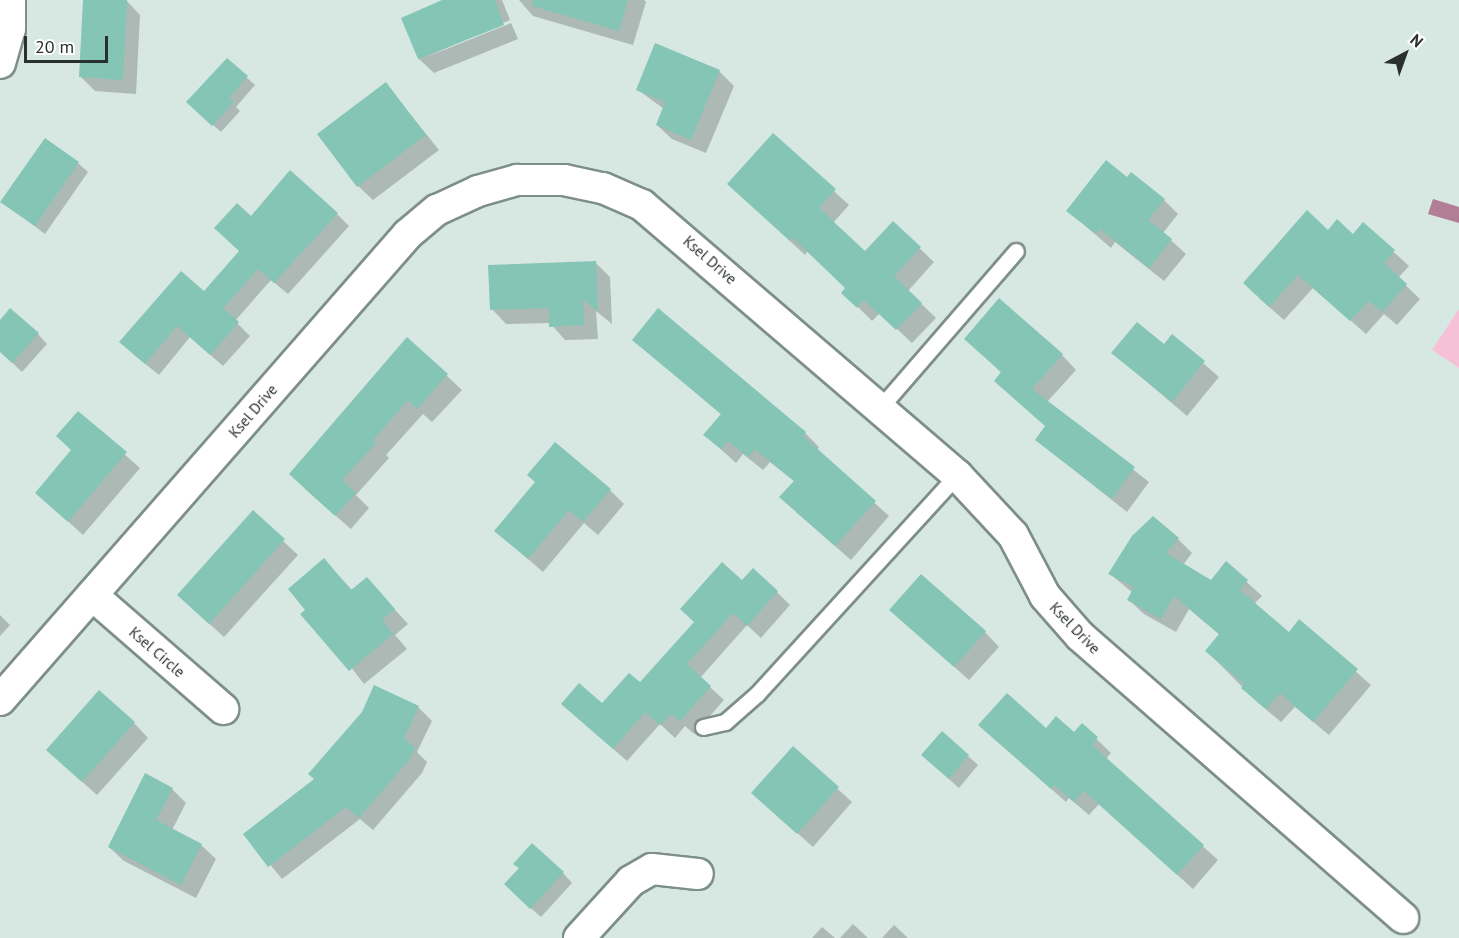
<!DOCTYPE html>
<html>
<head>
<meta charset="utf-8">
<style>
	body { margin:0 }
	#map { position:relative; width:1459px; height:938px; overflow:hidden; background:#d7e8e3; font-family:"PT Sans",sans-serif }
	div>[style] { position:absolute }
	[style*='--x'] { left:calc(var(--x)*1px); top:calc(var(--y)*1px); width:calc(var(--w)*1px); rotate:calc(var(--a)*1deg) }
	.green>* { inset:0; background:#f6c1d7 }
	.water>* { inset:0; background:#b27e95 }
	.shadow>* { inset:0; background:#0003 }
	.building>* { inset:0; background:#84c5b5 }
	.roads { filter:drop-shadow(2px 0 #7e8e89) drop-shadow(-2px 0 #7e8e89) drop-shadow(0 2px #7e8e89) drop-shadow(0 -2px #7e8e89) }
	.service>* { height:15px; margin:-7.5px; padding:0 7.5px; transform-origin:7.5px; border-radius:7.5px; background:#fff }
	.minor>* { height:30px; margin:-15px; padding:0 15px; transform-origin:15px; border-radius:15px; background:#fff }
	span { translate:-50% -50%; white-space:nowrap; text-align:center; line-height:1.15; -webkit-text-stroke:6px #fff; paint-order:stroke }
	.street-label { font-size:15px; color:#29302e }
	.north { position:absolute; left:1375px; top:24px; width:60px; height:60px; -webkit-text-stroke:4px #fff; paint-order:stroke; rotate:41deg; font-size:16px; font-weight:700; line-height:24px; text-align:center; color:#29302e }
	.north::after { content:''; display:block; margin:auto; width:21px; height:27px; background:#29302e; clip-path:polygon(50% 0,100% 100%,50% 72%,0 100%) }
	.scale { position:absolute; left:24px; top:36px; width:84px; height:27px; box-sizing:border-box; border:3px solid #29302e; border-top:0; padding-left:8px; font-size:18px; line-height:21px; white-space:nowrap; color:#29302e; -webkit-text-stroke:4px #fff; paint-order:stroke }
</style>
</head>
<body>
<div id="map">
	<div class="green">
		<div style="clip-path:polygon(1459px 309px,1459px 368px,1432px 350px)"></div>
	</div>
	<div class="water">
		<div style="clip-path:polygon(1433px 199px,1459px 207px,1459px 223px,1428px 214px)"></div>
	</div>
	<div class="shadow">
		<div style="clip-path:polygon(84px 0,126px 0,140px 15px,136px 94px,95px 91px,81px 77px)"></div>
		<div style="clip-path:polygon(448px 0,502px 0,510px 20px,424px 58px,511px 23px,518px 39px,434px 73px,419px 59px,403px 19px)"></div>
		<div style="clip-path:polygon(519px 0,644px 0,646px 2px,633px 45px,533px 16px)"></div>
		<div style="clip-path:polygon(227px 60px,255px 85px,236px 107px,240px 111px,221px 132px,196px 110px)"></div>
		<div style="clip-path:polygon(719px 71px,734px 86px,706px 153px,672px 139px,657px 125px,664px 109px,638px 90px)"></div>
		<div style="clip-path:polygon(386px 84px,439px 150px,373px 200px,358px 186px)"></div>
		<div style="clip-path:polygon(773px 135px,849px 205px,833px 223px,865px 253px,893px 223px,934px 262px,908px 291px,936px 318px,912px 343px,880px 313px,872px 321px,843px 292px,847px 288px,808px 251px,805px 255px,729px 184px)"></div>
		<div style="clip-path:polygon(78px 163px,88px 172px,45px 234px,2px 202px)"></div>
		<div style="clip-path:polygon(1127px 179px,1164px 200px,1178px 214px,1163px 233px,1186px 254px,1164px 281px,1115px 242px,1111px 248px,1068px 211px)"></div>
		<div style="clip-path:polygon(337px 214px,349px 226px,288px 294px,271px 280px,235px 321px,250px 336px,223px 366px,190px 337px,159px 375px,133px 354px,204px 293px,241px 251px,251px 218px)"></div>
		<div style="clip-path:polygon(1363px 224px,1409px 266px,1398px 278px,1420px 299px,1397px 325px,1384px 314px,1366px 334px,1313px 288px,1284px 320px,1259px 298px,1328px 232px,1353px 236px)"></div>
		<div style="clip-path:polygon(595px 262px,610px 277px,612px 324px,596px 311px,598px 339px,565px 340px,550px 323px,506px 324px,492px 309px)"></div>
		<div style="clip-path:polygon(0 322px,38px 334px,47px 344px,22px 372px,0 351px)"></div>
		<div style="clip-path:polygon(1172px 336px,1219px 377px,1187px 416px,1113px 353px,1164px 347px)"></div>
		<div style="clip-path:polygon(407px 339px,462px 390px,432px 422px,423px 414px,386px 455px,389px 458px,356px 495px,369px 508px,351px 529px,305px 489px)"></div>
		<div style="clip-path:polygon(966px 339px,1062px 355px,1076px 370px,1047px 402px,1149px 482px,1127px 512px,1036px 440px,1047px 427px,1002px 373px)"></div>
		<div style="clip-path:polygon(634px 340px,805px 433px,819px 447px,817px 451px,889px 516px,851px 560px,796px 512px,795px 482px,770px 462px,763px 470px,743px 454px,736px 463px,705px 435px,722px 415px)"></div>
		<div style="clip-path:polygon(78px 413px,140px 468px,83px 535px,37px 493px,72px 451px)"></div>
		<div style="clip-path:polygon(610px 490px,624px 504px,598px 535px,584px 523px,543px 572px,496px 531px)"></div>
		<div style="clip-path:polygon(253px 513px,298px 555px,224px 637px,193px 609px)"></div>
		<div style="clip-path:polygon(1178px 539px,1192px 553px,1183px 565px,1211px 582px,1227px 564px,1262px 596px,1254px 604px,1289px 634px,1299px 622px,1371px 685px,1329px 735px,1295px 707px,1281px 722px,1257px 702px,1207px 651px,1220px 635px,1189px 609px,1176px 632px,1144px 614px,1129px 600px,1133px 593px,1110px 574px)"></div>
		<div style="clip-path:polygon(324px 560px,353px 591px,367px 579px,408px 624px,395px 635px,407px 649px,364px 684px,307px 610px)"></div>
		<div style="clip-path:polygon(743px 582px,777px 592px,790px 605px,761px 638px,747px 625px,700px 678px,724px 700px,694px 734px,685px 726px,675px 738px,660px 724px,627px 761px,577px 717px,640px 684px)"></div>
		<div style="clip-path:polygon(0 615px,10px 625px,0 636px)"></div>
		<div style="clip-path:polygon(906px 624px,985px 632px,999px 647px,969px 680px)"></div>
		<div style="clip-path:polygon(375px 687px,419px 708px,432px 721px,417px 752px,427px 762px,422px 773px,373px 830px,360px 819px,282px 879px,245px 834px,316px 779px,363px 713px)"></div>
		<div style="clip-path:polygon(134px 723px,148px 738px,97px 795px,62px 764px)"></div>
		<div style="clip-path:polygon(1082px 725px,1111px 753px,1106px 759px,1218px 860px,1193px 889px,1099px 804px,1089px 815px,1069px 798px,1066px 802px,995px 739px,1046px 730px,1074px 734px)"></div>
		<div style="clip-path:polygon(793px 748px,852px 802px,813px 847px,768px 807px)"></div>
		<div style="clip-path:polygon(968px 756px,978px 765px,959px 788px,933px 765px)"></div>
		<div style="clip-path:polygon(172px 789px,186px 803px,172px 830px,201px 845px,216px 859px,196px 898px,124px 861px,109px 847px)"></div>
		<div style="clip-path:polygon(563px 873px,572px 883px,541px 917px,515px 894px)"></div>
		<div style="clip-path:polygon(853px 924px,868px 938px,840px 938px)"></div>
		<div style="clip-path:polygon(894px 925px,908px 938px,882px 938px)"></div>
		<div style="clip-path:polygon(822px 927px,835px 938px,812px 938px)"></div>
	</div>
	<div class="building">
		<div style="clip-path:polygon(83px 0,127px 0,123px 80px,79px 77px)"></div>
		<div style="clip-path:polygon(442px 0,495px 0,504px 25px,418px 59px,401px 18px)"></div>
		<div style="clip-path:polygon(532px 0,628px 0,619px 31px,532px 6px)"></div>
		<div style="clip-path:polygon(655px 43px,720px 70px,691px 140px,656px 125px,665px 102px,636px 90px)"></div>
		<div style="clip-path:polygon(227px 58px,248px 76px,229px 98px,234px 102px,212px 126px,186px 102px)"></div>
		<div style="clip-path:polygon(386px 82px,426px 135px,357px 187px,317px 134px)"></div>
		<div style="clip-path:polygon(773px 133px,836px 189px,819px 208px,865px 251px,893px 221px,921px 247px,894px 276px,922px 303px,896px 330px,864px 300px,857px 308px,841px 293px,845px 288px,793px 238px,790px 241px,727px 184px)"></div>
		<div style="clip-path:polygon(45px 138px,79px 162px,35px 226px,0 202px)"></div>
		<div style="clip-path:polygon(1106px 160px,1127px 177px,1131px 172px,1165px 199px,1148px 220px,1172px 239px,1149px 268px,1100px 229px,1096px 234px,1066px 211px)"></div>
		<div style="clip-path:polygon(290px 170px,338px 213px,274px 283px,258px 269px,223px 308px,239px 322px,210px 355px,177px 326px,145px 364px,119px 342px,181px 271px,204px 291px,239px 251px,214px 228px,237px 203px,251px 216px)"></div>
		<div style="clip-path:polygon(1307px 210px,1328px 230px,1337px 219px,1353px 234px,1363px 222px,1395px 250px,1384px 263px,1407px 284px,1382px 312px,1369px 301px,1350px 321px,1298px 275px,1269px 307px,1243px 283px)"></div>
		<div style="clip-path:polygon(596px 261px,598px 312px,583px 299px,584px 325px,549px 327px,549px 308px,490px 310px,488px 265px)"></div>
		<div style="clip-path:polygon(999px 298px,1063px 354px,1032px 389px,1135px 467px,1112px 499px,1035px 440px,1045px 426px,994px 381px,1001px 372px,964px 339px)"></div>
		<div style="clip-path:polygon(10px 308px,39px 333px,12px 363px,0 352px,0 320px)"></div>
		<div style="clip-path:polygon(658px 308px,806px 432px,803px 436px,876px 501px,835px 546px,779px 497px,794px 481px,755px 449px,748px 457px,728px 441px,721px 449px,703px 435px,721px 414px,632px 340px)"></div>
		<div style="clip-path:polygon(1137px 322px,1164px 344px,1172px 334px,1205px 361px,1172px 402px,1111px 353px)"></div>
		<div style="clip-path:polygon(407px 337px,448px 374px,417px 409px,408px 400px,373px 440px,376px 443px,342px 480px,356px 493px,335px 516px,289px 474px)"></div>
		<div style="clip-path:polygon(78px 411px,127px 452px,68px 522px,35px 493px,71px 450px,56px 436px)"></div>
		<div style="clip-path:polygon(555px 442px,611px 489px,583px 522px,569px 510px,528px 559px,494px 531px,535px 482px,527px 475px)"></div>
		<div style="clip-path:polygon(253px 510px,285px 539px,209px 624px,177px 595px)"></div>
		<div style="clip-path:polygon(1153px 516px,1179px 538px,1166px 553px,1211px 580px,1226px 561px,1248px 580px,1240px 590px,1289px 632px,1299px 619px,1358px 669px,1313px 722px,1280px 693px,1266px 709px,1241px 688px,1244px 684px,1205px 651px,1219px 634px,1174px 596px,1161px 619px,1127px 600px,1134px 587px,1108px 574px,1132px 536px)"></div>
		<div style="clip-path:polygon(324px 558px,351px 590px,367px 577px,395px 609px,382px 620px,393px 634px,349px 671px,300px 614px,305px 610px,288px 589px)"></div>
		<div style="clip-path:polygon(722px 562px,742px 580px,753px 568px,778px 591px,747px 626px,733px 613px,687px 664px,711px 686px,680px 721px,671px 714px,660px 725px,645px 712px,613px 749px,561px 704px,579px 683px,602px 703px,629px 673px,640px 682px,694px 622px,680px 609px)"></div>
		<div style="clip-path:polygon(921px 574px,986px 631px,954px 667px,889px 610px)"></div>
		<div style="clip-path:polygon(374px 685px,419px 706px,404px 738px,415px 748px,409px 760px,359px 818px,346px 807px,268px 867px,243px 834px,314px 779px,308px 774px,362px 712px)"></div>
		<div style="clip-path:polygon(99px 690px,135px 722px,82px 782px,46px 750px)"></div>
		<div style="clip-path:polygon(1007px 693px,1046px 728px,1056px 716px,1074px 732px,1082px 723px,1098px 737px,1092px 745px,1204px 845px,1177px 875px,1084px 791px,1074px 802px,1054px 785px,1051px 789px,978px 725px)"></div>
		<div style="clip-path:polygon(942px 731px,969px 755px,949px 779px,921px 755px)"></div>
		<div style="clip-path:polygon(793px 746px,839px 787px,797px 834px,751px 793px)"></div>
		<div style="clip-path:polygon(145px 773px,173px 788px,156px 820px,202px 844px,181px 885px,108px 847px)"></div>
		<div style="clip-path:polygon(532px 843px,564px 872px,530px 909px,504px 884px,519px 868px,513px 864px)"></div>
	</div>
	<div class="roads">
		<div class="service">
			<div style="--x:879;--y:409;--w:209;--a:-49.1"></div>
			<div style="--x:703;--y:727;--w:23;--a:-13"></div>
			<div style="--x:725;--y:722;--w:43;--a:-41.2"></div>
			<div style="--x:757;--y:694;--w:297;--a:-47.6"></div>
		</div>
		<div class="minor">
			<div style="--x:0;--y:63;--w:35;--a:-74"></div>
			<div style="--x:10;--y:29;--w:29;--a:-90"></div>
			<div style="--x:92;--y:595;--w:174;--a:41"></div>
			<div style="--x:0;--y:700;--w:619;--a:-48.8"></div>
			<div style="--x:408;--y:234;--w:38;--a:-40"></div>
			<div style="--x:437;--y:210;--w:45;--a:-24.9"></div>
			<div style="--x:478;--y:191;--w:41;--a:-15.8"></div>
			<div style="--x:517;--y:180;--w:47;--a:0"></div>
			<div style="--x:564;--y:180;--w:40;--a:12"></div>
			<div style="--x:603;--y:188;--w:43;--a:23.6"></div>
			<div style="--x:642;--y:205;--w:415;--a:40.6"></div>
			<div style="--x:957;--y:475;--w:82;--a:47"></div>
			<div style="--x:1013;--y:535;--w:69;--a:62.3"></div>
			<div style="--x:1045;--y:596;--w:53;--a:48.8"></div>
			<div style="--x:1080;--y:636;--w:429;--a:41.1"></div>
			<div style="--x:579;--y:938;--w:77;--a:-47.6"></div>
			<div style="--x:631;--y:881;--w:24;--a:-30"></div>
			<div style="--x:652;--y:869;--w:46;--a:6.2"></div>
		</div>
	</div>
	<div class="street-label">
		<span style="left:710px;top:260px;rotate:41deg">Ksel Drive</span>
		<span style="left:253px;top:411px;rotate:-49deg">Ksel Drive</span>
		<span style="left:1075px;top:628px;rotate:46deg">Ksel Drive</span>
		<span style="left:157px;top:652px;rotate:41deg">Ksel Circle</span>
	</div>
	<div class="north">N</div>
	<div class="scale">20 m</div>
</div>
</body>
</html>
